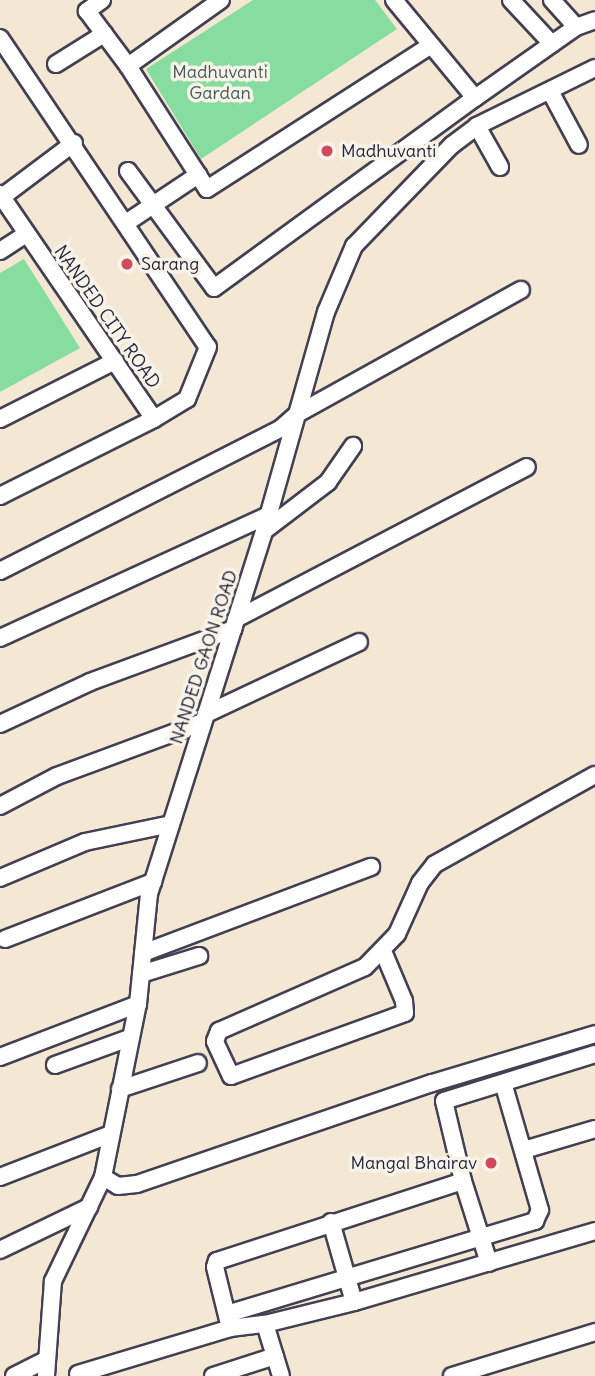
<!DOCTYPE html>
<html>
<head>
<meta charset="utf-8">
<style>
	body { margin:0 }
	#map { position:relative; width:595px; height:1376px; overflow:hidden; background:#f4e8d4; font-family:Delius,sans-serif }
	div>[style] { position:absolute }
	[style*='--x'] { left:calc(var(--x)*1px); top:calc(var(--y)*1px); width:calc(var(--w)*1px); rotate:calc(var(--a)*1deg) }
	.green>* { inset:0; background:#87dda0 }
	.roads { filter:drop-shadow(2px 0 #424052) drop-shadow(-2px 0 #424052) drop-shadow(0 2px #424052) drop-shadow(0 -2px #424052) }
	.street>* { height:16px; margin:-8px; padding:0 8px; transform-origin:8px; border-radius:8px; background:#fff }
	.dots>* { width:19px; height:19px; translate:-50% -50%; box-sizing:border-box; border:4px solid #f7f3e8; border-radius:50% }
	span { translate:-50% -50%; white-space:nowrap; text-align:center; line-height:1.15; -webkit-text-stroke:7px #f7f3e8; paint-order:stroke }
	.park-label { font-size:18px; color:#405a59 }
	.poi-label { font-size:18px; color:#22223b }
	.left { translate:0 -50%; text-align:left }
	.right { translate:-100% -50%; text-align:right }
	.street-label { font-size:18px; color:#22223b }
</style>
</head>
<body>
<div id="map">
	<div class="green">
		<div style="clip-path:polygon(253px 0,375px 0,397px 29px,201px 159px,146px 69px)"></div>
		<div style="clip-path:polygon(24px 259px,80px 348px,0 392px,0 273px)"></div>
	</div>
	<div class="roads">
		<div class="street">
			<div style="--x:102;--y:0;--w:19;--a:144"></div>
			<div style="--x:87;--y:11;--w:69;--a:53.3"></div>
			<div style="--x:128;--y:66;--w:114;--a:-35.4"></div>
			<div style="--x:394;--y:0;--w:127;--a:50.4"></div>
			<div style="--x:511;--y:0;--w:60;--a:47"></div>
			<div style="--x:552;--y:0;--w:36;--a:48"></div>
			<div style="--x:0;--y:38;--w:372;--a:56.1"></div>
			<div style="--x:208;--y:347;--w:56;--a:112"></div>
			<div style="--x:187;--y:399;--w:39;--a:149"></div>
			<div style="--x:154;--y:419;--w:273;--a:-124.4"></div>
			<div style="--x:56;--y:64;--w:57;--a:-32"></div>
			<div style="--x:128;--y:66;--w:146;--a:57.3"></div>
			<div style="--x:207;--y:189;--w:266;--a:-32.7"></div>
			<div style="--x:550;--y:91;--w:61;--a:61.8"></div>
			<div style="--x:477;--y:126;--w:47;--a:60.7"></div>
			<div style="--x:128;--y:171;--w:145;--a:53.7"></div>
			<div style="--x:214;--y:288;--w:323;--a:-36.1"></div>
			<div style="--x:475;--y:98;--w:123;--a:-35.1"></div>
			<div style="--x:576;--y:27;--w:20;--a:-20"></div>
			<div style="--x:2;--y:197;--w:90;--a:-36.9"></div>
			<div style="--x:126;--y:223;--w:87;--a:-33.7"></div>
			<div style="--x:0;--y:251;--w:31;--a:-33"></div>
			<div style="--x:0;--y:419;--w:129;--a:-26.8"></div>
			<div style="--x:0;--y:496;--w:172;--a:-26.6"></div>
			<div style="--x:264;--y:531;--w:81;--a:-37.4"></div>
			<div style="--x:328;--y:482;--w:44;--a:-55.2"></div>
			<div style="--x:0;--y:571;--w:314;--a:-26.9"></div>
			<div style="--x:280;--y:429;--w:23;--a:-41"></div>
			<div style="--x:297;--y:414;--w:256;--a:-29"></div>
			<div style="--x:236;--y:619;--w:328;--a:-27.6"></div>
			<div style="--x:0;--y:638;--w:296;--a:-24.6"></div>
			<div style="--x:206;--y:714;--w:169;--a:-25.2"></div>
			<div style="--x:0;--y:724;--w:99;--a:-25"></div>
			<div style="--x:90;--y:682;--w:153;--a:-20.3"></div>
			<div style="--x:0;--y:806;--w:64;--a:-27.8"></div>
			<div style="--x:57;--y:776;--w:156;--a:-20.3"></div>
			<div style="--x:0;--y:878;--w:92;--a:-23"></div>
			<div style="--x:85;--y:842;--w:88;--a:-11.8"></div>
			<div style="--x:5;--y:939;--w:159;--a:-21.1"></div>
			<div style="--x:383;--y:951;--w:54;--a:67.2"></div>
			<div style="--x:404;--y:1001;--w:12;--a:85"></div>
			<div style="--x:405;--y:1013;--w:185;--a:160.1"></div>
			<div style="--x:231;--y:1076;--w:38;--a:-115"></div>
			<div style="--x:215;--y:1041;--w:11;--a:-68"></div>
			<div style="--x:219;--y:1031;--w:159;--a:-23.7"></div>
			<div style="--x:365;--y:967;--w:46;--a:-45.9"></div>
			<div style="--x:397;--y:934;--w:56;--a:-65.7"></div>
			<div style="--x:420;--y:883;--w:24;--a:-52"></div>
			<div style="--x:435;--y:864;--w:183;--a:-29.1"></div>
			<div style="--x:143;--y:953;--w:244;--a:-20.7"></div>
			<div style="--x:141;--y:974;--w:61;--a:-17.2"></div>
			<div style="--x:595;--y:1054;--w:158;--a:162.7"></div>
			<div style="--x:444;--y:1101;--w:82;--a:76.6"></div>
			<div style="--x:463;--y:1181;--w:259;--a:162"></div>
			<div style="--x:217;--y:1261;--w:6;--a:108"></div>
			<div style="--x:215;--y:1267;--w:63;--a:76.2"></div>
			<div style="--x:230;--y:1328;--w:35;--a:-7"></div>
			<div style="--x:265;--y:1324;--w:92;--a:-13.9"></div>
			<div style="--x:354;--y:1302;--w:251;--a:-16.4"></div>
			<div style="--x:0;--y:1057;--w:148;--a:-21"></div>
			<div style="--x:55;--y:1065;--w:79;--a:-20"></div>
			<div style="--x:120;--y:1089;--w:82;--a:-18.4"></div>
			<div style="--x:524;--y:1150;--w:74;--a:-16.5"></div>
			<div style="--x:0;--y:1177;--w:119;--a:-21.2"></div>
			<div style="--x:103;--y:1177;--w:17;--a:31"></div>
			<div style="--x:118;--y:1186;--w:19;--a:-6"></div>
			<div style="--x:137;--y:1184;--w:312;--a:-18.9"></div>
			<div style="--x:432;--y:1083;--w:170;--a:-16.7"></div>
			<div style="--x:463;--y:1181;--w:86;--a:72.4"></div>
			<div style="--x:331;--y:1222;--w:83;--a:74"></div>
			<div style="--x:0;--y:1250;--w:99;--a:-25.8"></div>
			<div style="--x:227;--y:1314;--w:322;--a:-16.8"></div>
			<div style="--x:535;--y:1221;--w:12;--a:-66"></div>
			<div style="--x:540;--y:1210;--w:132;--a:-106.2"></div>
			<div style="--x:265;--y:1324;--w:54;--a:72.9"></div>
			<div style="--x:78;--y:1374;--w:159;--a:-16.8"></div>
			<div style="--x:14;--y:1376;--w:34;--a:-27"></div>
			<div style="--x:46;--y:1376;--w:95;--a:-85.8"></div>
			<div style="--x:53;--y:1281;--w:115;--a:-64.3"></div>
			<div style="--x:103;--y:1177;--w:177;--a:-78.6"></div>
			<div style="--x:138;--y:1004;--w:111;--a:-84.3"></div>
			<div style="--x:149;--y:894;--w:381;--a:-72.4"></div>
			<div style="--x:264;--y:531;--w:228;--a:-74.2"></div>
			<div style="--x:326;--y:312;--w:72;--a:-67"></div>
			<div style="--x:354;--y:246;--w:141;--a:-45.9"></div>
			<div style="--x:452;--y:145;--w:31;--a:-37"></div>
			<div style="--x:477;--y:126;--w:131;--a:-26.2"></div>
			<div style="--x:213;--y:1376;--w:65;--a:-17.9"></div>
			<div style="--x:452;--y:1376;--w:150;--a:-17.1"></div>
		</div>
	</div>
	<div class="dots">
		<div style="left:327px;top:151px;background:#d1495b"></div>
		<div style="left:127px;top:264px;background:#d1495b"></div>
		<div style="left:491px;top:1163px;background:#d1495b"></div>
	</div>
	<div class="park-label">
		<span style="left:220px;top:83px">Madhuvanti<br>Gardan</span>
	</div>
	<div class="poi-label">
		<span class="left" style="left:341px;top:151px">Madhuvanti</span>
		<span class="left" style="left:141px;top:264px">Sarang</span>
		<span class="right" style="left:477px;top:1163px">Mangal Bhairav</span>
	</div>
	<div class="street-label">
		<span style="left:107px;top:317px;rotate:55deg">NANDED CITY ROAD</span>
		<span style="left:204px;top:657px;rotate:-72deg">NANDED GAON ROAD</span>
	</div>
</div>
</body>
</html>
